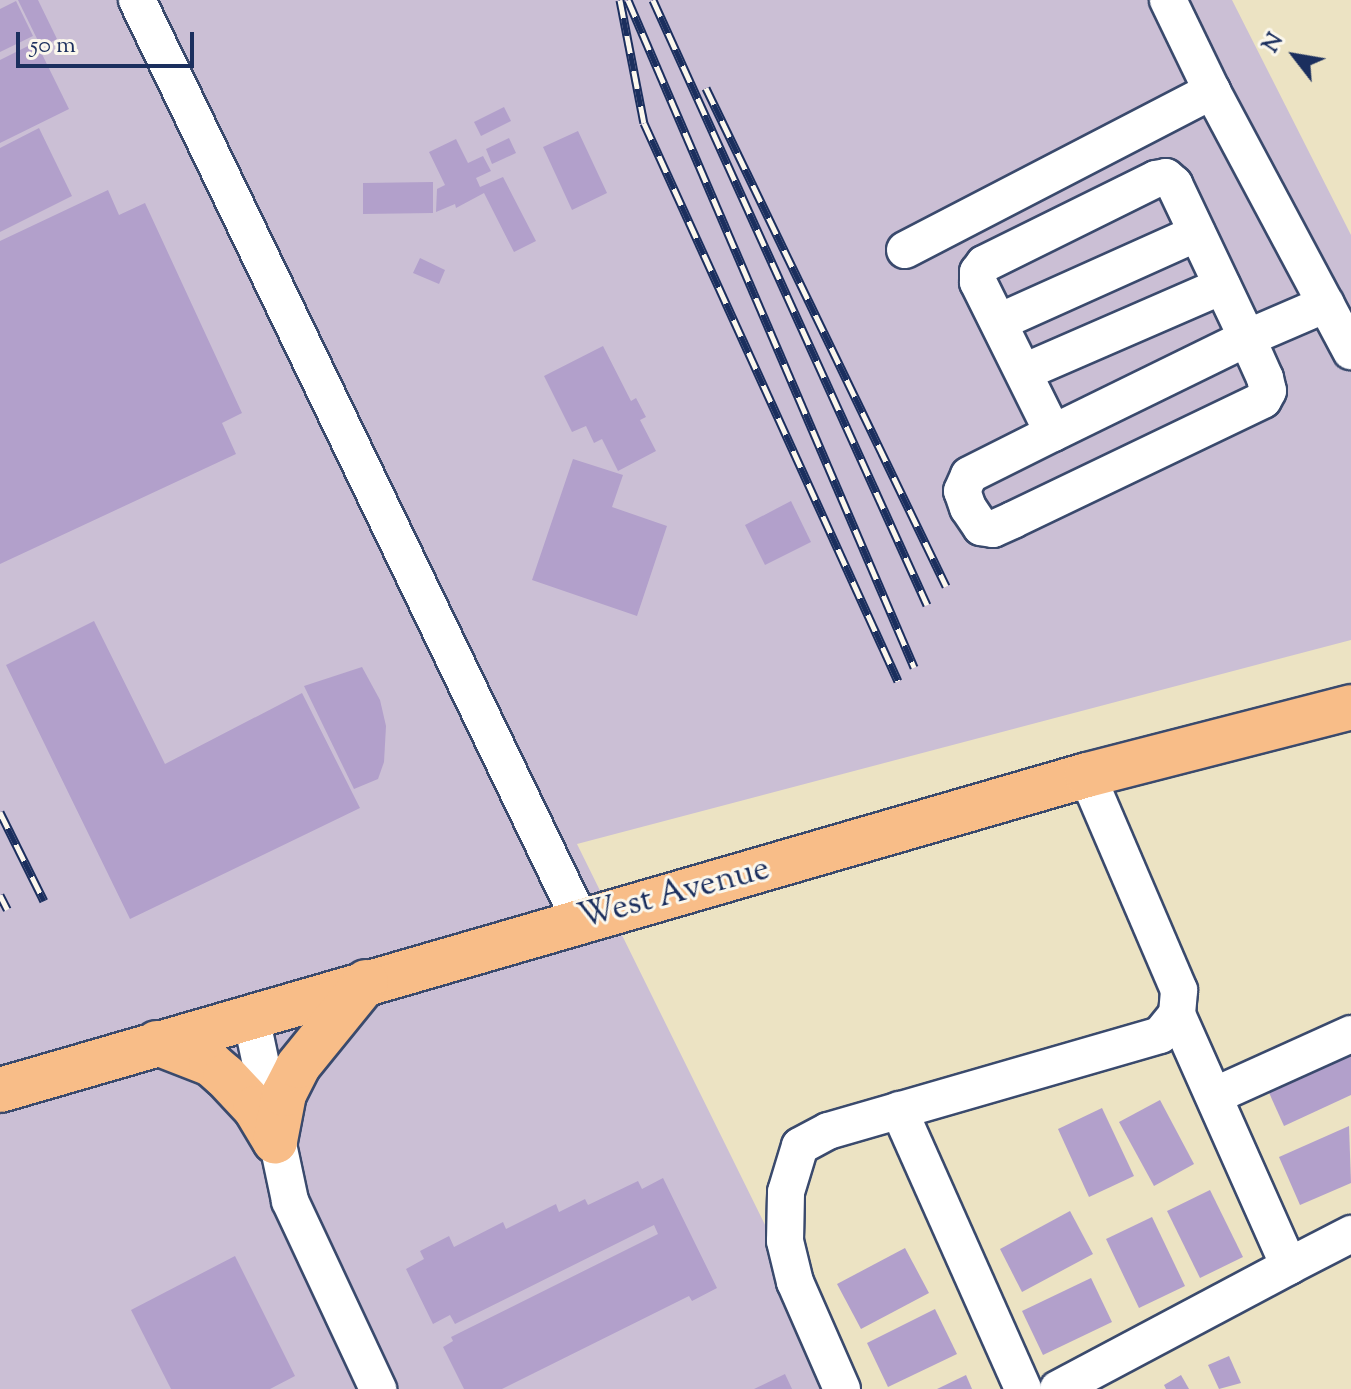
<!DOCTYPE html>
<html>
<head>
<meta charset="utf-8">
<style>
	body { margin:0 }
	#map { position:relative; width:1351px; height:1389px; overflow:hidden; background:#ece3c3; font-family:"Sorts Mill Goudy",serif }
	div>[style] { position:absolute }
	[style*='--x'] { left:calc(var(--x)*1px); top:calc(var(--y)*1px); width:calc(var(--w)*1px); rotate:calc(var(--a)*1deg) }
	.industrial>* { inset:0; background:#cbbfd5 }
	.building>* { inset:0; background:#b2a0cb }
	.roads { filter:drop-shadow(2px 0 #3a4a6d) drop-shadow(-2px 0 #3a4a6d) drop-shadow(0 2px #3a4a6d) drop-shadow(0 -2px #3a4a6d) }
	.minor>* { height:36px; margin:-18px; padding:0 18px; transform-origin:18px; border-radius:18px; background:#fff }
	.major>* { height:44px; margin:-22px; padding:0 22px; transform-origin:22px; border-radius:22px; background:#f8bd88 }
	.rail>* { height:9px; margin-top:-4.5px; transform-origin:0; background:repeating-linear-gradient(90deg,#fbf7ec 0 18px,#1b2f5e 0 36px); box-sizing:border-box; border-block:2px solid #1b2f5e }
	span { translate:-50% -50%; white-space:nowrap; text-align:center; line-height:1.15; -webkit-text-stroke:6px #fbf7ec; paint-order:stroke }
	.street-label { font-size:34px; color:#1b2f5e }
	.north { position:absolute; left:1255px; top:16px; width:80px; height:80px; -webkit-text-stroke:6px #fbf7ec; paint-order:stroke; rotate:301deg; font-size:22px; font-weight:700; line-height:32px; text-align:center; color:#1b2f5e }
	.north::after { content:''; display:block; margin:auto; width:28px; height:36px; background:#1b2f5e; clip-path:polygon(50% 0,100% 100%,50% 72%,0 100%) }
	.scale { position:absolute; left:16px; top:32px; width:178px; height:36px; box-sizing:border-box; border:4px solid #1b2f5e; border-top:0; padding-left:10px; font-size:24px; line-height:28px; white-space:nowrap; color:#1b2f5e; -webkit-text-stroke:6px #fbf7ec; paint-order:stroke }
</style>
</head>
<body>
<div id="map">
	<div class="industrial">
		<div style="clip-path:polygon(0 0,1232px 0,1351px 235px,1351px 640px,577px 844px,846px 1389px,0 1389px)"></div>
	</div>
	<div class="building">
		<div style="clip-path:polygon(18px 0,38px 0,57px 39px,41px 47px)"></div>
		<div style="clip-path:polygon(16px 1px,33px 36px,0 52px,0 9px)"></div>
		<div style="clip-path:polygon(36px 42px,69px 109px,0 143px,0 60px)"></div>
		<div style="clip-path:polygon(504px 107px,511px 121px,481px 136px,474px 122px)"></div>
		<div style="clip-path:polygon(39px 128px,72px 196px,0 232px,0 148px)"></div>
		<div style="clip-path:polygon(578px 131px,607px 193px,572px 210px,543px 147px)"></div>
		<div style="clip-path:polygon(509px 138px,516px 153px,492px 164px,486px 149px)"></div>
		<div style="clip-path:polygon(456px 139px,468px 163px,483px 156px,491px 171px,476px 178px,480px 187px,503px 177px,536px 241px,514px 252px,484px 193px,456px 208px,455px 204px,436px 212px,437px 189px,445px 185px,429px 152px)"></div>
		<div style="clip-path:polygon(433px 182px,433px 213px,363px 214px,363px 183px)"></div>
		<div style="clip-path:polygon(108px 190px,119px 215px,145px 203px,242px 413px,222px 423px,236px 454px,0 564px,0 241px)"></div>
		<div style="clip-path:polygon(420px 258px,445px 270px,439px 284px,413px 273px)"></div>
		<div style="clip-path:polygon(603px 346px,631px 401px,636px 398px,646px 417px,640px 420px,656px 451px,618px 471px,602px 439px,594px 443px,586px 426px,572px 432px,544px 376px)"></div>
		<div style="clip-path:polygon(573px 459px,623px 475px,612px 507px,667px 526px,637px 616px,532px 580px)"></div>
		<div style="clip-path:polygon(791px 501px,811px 542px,765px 565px,745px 525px)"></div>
		<div style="clip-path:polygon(94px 621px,165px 764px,302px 693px,360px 808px,130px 919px,6px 665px)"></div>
		<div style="clip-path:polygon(362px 667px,380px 700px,386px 726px,384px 762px,378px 779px,354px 789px,304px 686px)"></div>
		<div style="clip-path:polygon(1351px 1049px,1351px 1095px,1284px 1126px,1266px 1086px)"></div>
		<div style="clip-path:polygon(1160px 1100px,1194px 1164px,1154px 1186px,1119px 1122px)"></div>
		<div style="clip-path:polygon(1102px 1108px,1134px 1176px,1089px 1197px,1058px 1129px)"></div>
		<div style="clip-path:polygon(1349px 1126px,1351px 1183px,1300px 1205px,1279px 1157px)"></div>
		<div style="clip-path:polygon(663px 1178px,717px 1288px,692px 1301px,689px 1296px,502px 1389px,464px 1389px,443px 1347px,453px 1341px,451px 1337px,658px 1234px,654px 1225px,455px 1324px,450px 1315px,433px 1324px,406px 1269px,424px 1259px,420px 1251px,449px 1236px,454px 1247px,503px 1222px,506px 1229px,556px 1204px,559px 1212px,585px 1199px,588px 1205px,638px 1181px,642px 1189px)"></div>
		<div style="clip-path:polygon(1210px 1190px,1243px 1257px,1200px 1278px,1167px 1211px)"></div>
		<div style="clip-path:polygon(1070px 1211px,1093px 1254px,1022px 1292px,1000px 1249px)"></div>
		<div style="clip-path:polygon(1152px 1217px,1185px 1286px,1139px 1308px,1106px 1239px)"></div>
		<div style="clip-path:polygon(905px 1248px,929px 1293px,861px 1329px,837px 1284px)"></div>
		<div style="clip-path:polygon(235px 1256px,295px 1376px,270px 1389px,171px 1389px,131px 1310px)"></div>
		<div style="clip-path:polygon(1091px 1278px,1112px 1322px,1043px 1355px,1022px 1311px)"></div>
		<div style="clip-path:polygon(935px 1309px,957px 1354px,888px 1387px,867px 1343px)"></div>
		<div style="clip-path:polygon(1229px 1356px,1241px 1383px,1219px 1389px,1208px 1365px)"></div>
		<div style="clip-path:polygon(785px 1374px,792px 1389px,754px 1389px)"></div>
		<div style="clip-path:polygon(966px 1375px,972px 1389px,937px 1389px)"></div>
		<div style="clip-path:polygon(1181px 1375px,1189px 1389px,1166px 1389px,1164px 1385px)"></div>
	</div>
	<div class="roads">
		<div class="minor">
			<div style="--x:137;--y:0;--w:1021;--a:64.29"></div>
			<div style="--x:1168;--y:0;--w:101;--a:64.2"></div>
			<div style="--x:1212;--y:91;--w:295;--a:61.9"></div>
			<div style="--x:905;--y:250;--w:346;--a:-27.4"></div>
			<div style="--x:999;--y:322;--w:217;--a:-24.2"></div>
			<div style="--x:1024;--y:372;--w:216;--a:-23.5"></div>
			<div style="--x:1053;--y:433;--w:169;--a:-116.4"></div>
			<div style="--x:978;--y:282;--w:10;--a:-90"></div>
			<div style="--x:978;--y:272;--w:10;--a:-53"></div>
			<div style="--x:984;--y:264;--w:192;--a:-26.3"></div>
			<div style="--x:1156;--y:179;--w:10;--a:-11"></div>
			<div style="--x:1166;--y:177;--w:11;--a:41"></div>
			<div style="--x:1174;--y:184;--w:170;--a:64.6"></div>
			<div style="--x:1247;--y:338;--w:44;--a:65.8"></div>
			<div style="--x:1265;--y:378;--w:13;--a:77"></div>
			<div style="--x:1268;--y:391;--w:10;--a:119"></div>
			<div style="--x:1263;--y:400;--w:277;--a:154.4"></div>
			<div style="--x:1013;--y:520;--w:22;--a:156"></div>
			<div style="--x:993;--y:529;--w:12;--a:-171"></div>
			<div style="--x:981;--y:527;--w:23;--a:-124"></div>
			<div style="--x:968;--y:508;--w:18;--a:-109"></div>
			<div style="--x:962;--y:491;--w:17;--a:-66"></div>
			<div style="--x:969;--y:475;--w:94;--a:-26.6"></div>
			<div style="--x:1053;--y:433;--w:216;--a:-26.1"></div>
			<div style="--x:1247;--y:338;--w:86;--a:-23.3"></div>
			<div style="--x:251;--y:1017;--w:188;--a:78"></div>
			<div style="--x:290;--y:1201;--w:208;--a:64.9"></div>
			<div style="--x:1216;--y:1095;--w:148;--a:-24.3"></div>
			<div style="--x:899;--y:1110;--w:305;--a:66"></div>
			<div style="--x:1289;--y:1266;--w:70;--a:-27.3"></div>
			<div style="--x:842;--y:1389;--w:117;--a:-113.7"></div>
			<div style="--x:795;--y:1282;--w:42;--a:-103.7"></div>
			<div style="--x:785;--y:1241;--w:49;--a:-88.8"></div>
			<div style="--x:786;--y:1192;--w:48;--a:-73.1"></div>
			<div style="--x:800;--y:1146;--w:32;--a:-28"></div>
			<div style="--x:828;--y:1131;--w:346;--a:-16.1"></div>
			<div style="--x:1160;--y:1035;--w:27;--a:-51"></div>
			<div style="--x:1058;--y:1389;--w:262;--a:-28"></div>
			<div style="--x:1289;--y:1266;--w:276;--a:-114"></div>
			<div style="--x:1177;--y:1014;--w:24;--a:-85"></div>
			<div style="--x:1179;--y:990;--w:234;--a:-113.2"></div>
		</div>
		<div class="major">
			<div style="--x:157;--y:1043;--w:58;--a:21.3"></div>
			<div style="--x:211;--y:1064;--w:18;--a:41"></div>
			<div style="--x:225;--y:1076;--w:44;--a:46.8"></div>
			<div style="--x:255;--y:1108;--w:39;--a:59"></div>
			<div style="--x:0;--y:1090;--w:1132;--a:-16.16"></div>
			<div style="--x:1087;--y:775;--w:273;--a:-14.4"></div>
			<div style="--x:275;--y:1141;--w:48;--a:-79.2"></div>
			<div style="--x:284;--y:1094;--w:31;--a:-63"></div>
			<div style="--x:298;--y:1066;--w:108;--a:-51"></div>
		</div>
	</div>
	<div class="rail">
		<div style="--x:620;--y:0;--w:125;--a:79"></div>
		<div style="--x:644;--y:123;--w:613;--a:65.53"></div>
		<div style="--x:628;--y:0;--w:726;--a:66.79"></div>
		<div style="--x:653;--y:0;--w:664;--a:65.63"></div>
		<div style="--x:706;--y:88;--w:553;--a:64.27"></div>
		<div style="--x:0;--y:812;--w:99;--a:63.7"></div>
		<div style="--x:0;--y:895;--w:16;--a:63"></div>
	</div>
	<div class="street-label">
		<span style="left:674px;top:894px;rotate:-15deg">West Avenue</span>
	</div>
	<div class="north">N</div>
	<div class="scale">50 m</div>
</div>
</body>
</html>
